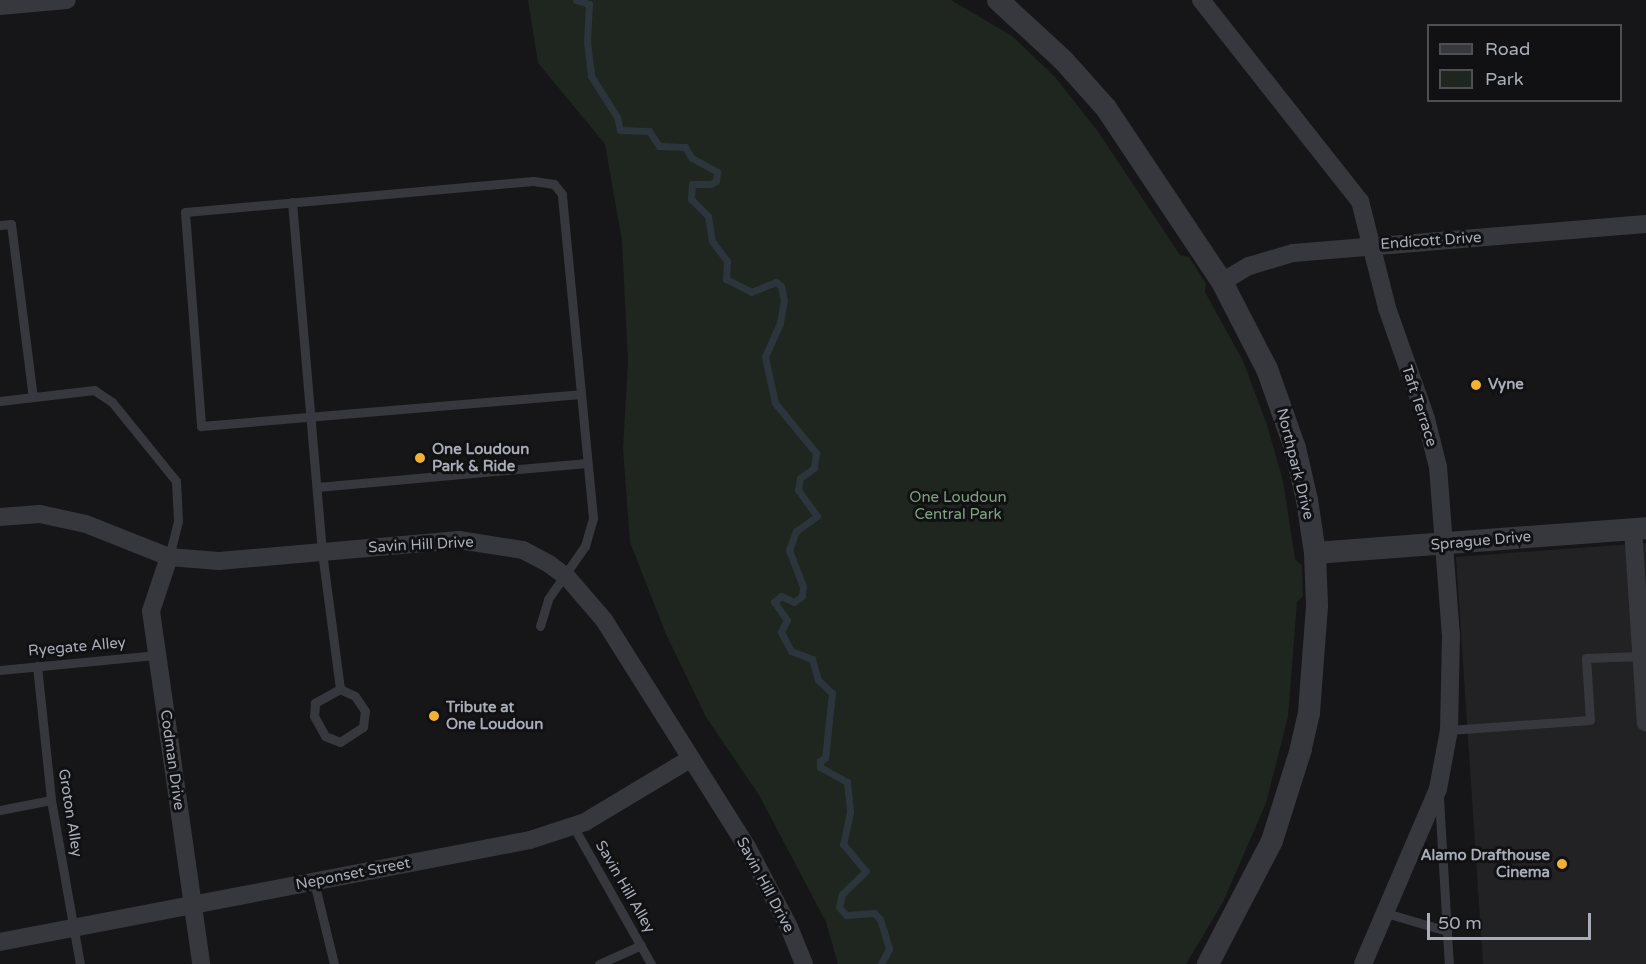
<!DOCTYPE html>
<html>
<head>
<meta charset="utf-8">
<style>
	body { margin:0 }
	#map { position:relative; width:1646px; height:964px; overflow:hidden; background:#161618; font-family:"Varela Round",sans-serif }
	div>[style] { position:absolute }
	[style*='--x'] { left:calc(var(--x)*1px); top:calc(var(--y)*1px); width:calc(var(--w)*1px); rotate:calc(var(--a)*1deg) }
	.built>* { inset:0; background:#222225 }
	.green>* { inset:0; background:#1e261f }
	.stream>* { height:7px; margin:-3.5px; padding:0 3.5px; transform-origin:3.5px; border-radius:3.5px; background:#2c353c }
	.service>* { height:9px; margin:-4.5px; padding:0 4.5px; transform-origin:4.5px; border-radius:4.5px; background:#37383d }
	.minor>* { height:18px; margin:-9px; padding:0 9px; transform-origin:9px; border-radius:9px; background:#37383d }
	.tertiary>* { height:22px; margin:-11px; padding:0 11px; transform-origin:11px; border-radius:11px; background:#37383d }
	.dots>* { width:16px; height:16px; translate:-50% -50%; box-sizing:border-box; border:3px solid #111113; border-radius:50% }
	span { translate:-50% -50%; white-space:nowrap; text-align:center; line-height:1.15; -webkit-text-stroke:6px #111113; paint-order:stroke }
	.street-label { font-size:15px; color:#a8adb8 }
	.poi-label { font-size:15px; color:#a8adb8; font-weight:700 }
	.left { translate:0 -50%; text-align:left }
	.right { translate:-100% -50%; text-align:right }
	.park-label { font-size:15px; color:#7fa381 }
	.legend { position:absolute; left:1427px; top:24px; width:195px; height:78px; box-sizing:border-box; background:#111113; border:2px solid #4d4f55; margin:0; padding:8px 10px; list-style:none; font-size:18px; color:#a8adb8 }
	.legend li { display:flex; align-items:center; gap:12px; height:30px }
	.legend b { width:30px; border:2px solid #4d4f55 }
	.scale { position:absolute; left:1427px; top:913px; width:164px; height:27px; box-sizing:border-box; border:3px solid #a8adb8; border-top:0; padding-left:8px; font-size:18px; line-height:21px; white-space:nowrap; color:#a8adb8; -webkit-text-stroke:4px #111113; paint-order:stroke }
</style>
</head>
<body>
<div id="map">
	<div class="built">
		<div style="clip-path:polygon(1646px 543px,1646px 964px,1483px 964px,1456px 557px)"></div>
	</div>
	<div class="green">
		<div style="clip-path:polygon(528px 0,951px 0,1012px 36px,1055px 77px,1097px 130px,1180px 255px,1189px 257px,1206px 284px,1205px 292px,1243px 361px,1267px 425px,1283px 481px,1295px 559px,1302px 565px,1303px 596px,1297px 602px,1288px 717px,1266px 803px,1223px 902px,1186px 964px,838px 964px,826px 922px,759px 795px,706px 717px,666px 634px,630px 542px,623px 449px,628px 362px,622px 241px,605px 144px,538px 63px)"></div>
	</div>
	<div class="stream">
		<div style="--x:576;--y:0;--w:14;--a:17"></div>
		<div style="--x:589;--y:4;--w:38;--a:93"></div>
		<div style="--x:587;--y:42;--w:34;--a:83"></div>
		<div style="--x:591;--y:76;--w:49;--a:57.6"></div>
		<div style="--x:617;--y:117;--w:13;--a:77"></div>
		<div style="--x:620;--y:130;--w:29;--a:2"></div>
		<div style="--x:649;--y:131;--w:18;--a:56"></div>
		<div style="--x:659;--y:146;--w:26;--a:2"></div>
		<div style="--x:685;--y:147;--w:13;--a:58"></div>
		<div style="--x:692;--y:158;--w:29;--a:29"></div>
		<div style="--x:717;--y:172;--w:9;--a:96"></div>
		<div style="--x:716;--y:181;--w:6;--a:149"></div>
		<div style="--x:711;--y:184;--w:19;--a:180"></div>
		<div style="--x:692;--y:184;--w:15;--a:94"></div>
		<div style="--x:691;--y:199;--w:24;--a:45"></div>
		<div style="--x:708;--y:216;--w:25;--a:81"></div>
		<div style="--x:712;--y:241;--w:25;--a:53"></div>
		<div style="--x:727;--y:261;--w:18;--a:93"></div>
		<div style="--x:726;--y:279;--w:28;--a:27"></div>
		<div style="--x:751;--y:292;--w:27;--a:-22"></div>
		<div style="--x:776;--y:282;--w:6;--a:39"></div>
		<div style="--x:781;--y:286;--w:14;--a:78"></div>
		<div style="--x:784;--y:300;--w:23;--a:100"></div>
		<div style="--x:780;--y:323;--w:37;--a:114"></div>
		<div style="--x:765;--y:357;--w:47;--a:77.7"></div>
		<div style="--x:775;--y:403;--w:65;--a:50.6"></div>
		<div style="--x:816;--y:453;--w:15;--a:98"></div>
		<div style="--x:814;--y:468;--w:17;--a:144"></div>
		<div style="--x:800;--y:478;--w:12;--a:99"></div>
		<div style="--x:798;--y:490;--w:32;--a:54"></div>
		<div style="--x:817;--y:516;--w:26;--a:144"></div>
		<div style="--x:796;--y:531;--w:20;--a:110"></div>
		<div style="--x:789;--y:550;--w:39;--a:69"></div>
		<div style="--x:803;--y:586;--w:10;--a:96"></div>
		<div style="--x:802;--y:596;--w:10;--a:143"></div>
		<div style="--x:794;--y:602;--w:14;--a:-155"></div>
		<div style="--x:781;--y:596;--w:9;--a:139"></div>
		<div style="--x:774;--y:602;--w:22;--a:54"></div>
		<div style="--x:787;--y:620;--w:13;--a:117"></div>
		<div style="--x:781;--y:632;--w:21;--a:62"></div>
		<div style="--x:791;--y:651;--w:22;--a:21"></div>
		<div style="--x:812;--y:659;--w:22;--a:74"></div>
		<div style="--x:818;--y:680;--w:19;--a:43"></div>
		<div style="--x:832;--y:693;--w:65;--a:96.1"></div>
		<div style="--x:825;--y:758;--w:6;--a:149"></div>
		<div style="--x:820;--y:761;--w:6;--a:90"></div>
		<div style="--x:820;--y:767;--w:31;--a:29"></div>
		<div style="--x:847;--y:782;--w:30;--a:84"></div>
		<div style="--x:850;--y:812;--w:33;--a:102"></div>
		<div style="--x:843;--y:844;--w:35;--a:50"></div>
		<div style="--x:866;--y:871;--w:33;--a:136"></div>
		<div style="--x:842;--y:894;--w:13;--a:103"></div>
		<div style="--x:839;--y:907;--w:11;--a:49"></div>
		<div style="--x:846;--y:915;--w:28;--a:-4"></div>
		<div style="--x:874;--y:913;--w:8;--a:45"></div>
		<div style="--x:880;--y:919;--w:31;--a:73"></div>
		<div style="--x:889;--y:949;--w:17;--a:118"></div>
	</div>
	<div class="service">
		<div style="--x:292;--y:202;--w:351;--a:85.1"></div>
		<div style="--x:322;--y:552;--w:138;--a:82.5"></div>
		<div style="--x:340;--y:689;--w:29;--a:151"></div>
		<div style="--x:315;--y:703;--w:13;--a:94"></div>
		<div style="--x:314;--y:716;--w:23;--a:61"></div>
		<div style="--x:325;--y:736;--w:16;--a:22"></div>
		<div style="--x:340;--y:742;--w:27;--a:-33"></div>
		<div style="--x:363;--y:727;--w:16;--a:-83"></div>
		<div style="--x:365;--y:711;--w:18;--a:-124"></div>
		<div style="--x:355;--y:696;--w:17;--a:-155"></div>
		<div style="--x:0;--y:225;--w:11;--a:-5"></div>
		<div style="--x:11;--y:224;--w:174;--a:82.8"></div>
		<div style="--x:0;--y:401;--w:95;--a:-6.7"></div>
		<div style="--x:94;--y:390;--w:22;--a:34"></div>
		<div style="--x:112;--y:402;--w:102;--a:51"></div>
		<div style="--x:176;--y:481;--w:40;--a:87.1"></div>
		<div style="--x:178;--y:521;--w:37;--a:104"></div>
		<div style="--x:317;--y:487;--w:271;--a:-5.1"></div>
		<div style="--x:540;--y:626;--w:28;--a:-73"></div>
		<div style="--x:548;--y:599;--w:65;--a:-55.1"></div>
		<div style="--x:585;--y:546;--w:29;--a:-74"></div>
		<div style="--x:593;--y:518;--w:325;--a:-95.5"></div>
		<div style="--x:562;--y:194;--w:13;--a:-129"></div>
		<div style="--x:554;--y:184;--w:21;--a:-172"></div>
		<div style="--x:533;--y:181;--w:349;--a:174.9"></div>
		<div style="--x:185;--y:212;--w:215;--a:85.7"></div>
		<div style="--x:201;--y:426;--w:381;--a:-4.8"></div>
		<div style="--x:37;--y:666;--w:135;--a:84"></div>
		<div style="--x:51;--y:800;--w:167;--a:80"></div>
		<div style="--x:0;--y:670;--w:158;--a:-5.5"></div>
		<div style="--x:1449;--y:730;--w:141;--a:-4.1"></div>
		<div style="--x:1590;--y:720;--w:62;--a:-93.7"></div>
		<div style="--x:1586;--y:658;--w:56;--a:-2"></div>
		<div style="--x:1439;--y:798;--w:166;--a:86.6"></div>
		<div style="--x:0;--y:810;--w:52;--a:-11.1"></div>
		<div style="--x:573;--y:826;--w:159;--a:60.5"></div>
		<div style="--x:314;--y:882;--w:84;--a:76.3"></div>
		<div style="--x:1386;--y:913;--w:64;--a:16.4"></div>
		<div style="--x:599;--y:964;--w:46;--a:-24.3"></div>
	</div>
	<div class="minor">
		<div style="--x:1201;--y:0;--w:256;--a:51.7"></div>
		<div style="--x:1360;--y:201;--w:110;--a:75.8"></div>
		<div style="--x:1387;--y:308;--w:118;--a:70.6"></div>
		<div style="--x:1426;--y:419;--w:49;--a:76"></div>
		<div style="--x:1438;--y:467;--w:169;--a:85.6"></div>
		<div style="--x:1451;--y:635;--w:95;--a:91.2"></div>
		<div style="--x:1449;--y:730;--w:60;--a:100.6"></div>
		<div style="--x:1438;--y:789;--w:190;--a:113.2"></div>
		<div style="--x:0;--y:6;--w:67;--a:-5.1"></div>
		<div style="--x:1222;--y:282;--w:31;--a:-31"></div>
		<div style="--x:1249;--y:266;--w:46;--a:-16.5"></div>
		<div style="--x:1293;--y:253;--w:354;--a:-4.7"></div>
		<div style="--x:0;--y:517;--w:40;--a:-4.3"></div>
		<div style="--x:40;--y:514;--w:47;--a:12.3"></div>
		<div style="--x:86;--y:524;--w:89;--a:21.7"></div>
		<div style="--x:169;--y:557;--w:50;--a:4.6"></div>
		<div style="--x:219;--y:561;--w:241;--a:-5"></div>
		<div style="--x:459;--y:540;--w:65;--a:8.9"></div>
		<div style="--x:523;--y:550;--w:30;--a:28"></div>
		<div style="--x:549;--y:564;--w:22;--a:36"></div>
		<div style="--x:567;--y:577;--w:57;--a:49.3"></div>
		<div style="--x:604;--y:620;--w:268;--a:57.8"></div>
		<div style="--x:747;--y:847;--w:90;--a:62.3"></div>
		<div style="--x:789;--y:927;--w:40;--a:68"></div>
		<div style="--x:1633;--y:529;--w:194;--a:86.2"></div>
		<div style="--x:169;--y:557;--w:57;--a:108.4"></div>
		<div style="--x:151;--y:611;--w:357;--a:81.9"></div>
		<div style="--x:0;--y:942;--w:540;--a:-10.89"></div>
		<div style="--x:530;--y:840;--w:58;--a:-18.1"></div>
		<div style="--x:585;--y:822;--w:122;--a:-31"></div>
	</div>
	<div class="tertiary">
		<div style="--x:998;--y:0;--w:90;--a:42.7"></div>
		<div style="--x:1064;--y:61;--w:63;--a:48.2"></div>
		<div style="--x:1106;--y:108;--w:209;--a:56.3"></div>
		<div style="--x:1222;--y:282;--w:98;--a:62.7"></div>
		<div style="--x:1267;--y:369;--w:84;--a:70.5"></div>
		<div style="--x:1295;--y:448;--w:53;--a:77"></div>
		<div style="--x:1307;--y:500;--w:54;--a:81.4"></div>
		<div style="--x:1315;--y:553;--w:53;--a:87.8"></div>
		<div style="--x:1317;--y:606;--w:107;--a:94.3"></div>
		<div style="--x:1309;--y:713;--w:37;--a:103"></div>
		<div style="--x:1301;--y:749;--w:96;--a:107.5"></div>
		<div style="--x:1272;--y:841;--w:139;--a:117.5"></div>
		<div style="--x:1315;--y:553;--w:332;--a:-4.3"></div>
	</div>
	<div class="dots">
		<div style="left:1476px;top:385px;background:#f2b134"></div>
		<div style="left:420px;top:458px;background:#f2b134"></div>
		<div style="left:434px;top:716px;background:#f2b134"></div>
		<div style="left:1562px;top:864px;background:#f2b134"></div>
	</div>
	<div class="street-label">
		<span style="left:1431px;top:241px;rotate:-4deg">Endicott Drive</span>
		<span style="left:1419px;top:406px;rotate:72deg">Taft Terrace</span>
		<span style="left:1295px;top:464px;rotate:76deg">Northpark Drive</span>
		<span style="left:1481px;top:541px;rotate:-5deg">Sprague Drive</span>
		<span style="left:421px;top:545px;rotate:-3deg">Savin Hill Drive</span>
		<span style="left:77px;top:647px;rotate:-5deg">Ryegate Alley</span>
		<span style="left:172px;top:760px;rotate:82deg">Codman Drive</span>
		<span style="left:70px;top:813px;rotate:81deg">Groton Alley</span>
		<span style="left:353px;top:874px;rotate:-11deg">Neponset Street</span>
		<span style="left:765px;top:885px;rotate:62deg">Savin Hill Drive</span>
		<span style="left:625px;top:887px;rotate:60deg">Savin Hill Alley</span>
	</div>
	<div class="poi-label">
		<span class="left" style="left:1488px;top:385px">Vyne</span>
		<span class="left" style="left:432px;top:458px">One Loudoun<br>Park &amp; Ride</span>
		<span class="left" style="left:446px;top:716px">Tribute at<br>One Loudoun</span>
		<span class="right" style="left:1550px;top:864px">Alamo Drafthouse<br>Cinema</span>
	</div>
	<div class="park-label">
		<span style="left:958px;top:506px">One Loudoun<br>Central Park</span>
	</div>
	<ul class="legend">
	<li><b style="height:8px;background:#37383d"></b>Road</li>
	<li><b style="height:16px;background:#1e261f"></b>Park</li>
	</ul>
	<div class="scale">50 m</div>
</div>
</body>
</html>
